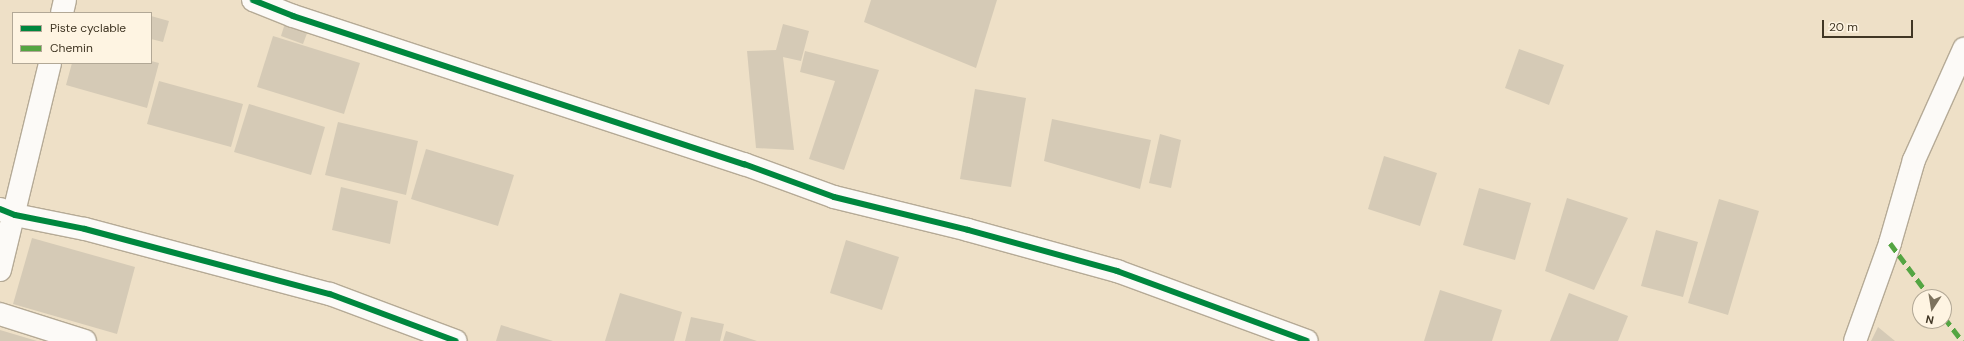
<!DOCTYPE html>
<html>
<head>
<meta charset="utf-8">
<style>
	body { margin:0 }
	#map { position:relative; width:1964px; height:341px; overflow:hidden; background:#eee0c7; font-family:"DM Sans",sans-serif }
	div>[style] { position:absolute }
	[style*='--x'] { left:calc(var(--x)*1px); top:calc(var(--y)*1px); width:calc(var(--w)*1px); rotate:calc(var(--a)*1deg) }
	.building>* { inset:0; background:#d5cab6 }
	.roads { filter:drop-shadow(1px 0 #b5aa96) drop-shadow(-1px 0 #b5aa96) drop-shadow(0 1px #b5aa96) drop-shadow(0 -1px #b5aa96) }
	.minor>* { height:22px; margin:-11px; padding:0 11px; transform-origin:11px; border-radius:11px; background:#fcfaf7 }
	.quiet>* { height:5px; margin-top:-2.5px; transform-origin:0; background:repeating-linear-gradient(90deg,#54a542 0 10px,transparent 0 15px) }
	.cycleway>* { height:6px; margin:-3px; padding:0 3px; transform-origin:3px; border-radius:3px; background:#00873e }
	span { translate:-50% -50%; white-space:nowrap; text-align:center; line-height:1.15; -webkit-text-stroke:3px #fef4e2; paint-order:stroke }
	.legend { position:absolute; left:12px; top:12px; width:140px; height:52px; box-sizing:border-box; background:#fef4e2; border:1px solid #b2a896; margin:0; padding:5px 7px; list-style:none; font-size:12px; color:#403624 }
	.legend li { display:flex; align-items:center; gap:8px; height:20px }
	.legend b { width:20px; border:1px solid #b2a896 }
	.north { position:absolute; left:1912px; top:289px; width:40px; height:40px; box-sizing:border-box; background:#fef4e2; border:1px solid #b2a896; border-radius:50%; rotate:192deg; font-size:11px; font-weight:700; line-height:16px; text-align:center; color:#403624 }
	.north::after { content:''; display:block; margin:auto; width:14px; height:18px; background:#7d725d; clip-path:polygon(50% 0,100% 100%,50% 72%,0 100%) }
	.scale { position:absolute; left:1822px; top:20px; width:91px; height:18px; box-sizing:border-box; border:2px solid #403624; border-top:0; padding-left:5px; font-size:12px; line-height:14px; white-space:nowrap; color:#403624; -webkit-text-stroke:3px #fef4e2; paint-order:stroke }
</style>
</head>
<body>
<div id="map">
	<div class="building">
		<div style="clip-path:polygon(871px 0,997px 0,976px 68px,864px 22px)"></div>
		<div style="clip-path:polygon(151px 16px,169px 21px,163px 42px,151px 39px)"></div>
		<div style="clip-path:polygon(286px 20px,309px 28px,303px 44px,281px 36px)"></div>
		<div style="clip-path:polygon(783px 24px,809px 31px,801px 61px,783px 57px,794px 150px,756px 148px,747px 51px,776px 50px)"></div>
		<div style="clip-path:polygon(273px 36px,360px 63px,344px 114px,257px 87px)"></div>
		<div style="clip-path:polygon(1519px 49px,1564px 65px,1549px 105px,1505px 88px)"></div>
		<div style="clip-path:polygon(805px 51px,879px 70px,844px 170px,809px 159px,835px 81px,800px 72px)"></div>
		<div style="clip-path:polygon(151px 61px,159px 63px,147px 108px,66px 85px,72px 63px)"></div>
		<div style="clip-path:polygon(159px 81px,243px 104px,231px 147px,147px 124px)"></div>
		<div style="clip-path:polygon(975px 89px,1026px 98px,1011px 187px,960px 179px)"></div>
		<div style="clip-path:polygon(249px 104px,325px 127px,311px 175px,234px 152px)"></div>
		<div style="clip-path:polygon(1052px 119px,1151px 140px,1140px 189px,1044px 161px)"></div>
		<div style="clip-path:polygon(338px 122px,418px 141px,406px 195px,325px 175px)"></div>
		<div style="clip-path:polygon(1160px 134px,1181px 140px,1171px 188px,1149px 183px)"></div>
		<div style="clip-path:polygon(426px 149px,514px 175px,498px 226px,411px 199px)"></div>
		<div style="clip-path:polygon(1384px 156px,1437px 173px,1420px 226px,1368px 209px)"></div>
		<div style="clip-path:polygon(341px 187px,398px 201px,390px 244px,332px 230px)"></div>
		<div style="clip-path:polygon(1479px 188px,1531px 203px,1515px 260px,1463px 245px)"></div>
		<div style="clip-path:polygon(1567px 198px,1628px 218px,1594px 290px,1545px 271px)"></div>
		<div style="clip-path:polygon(1719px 199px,1759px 211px,1728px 315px,1688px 303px)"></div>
		<div style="clip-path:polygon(1656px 230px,1698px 242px,1683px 297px,1641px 286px)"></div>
		<div style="clip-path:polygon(32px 238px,135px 267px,117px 334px,13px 304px)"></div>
		<div style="clip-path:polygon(846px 240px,899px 257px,882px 310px,830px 293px)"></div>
		<div style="clip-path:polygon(1440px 290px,1502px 310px,1492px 341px,1424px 341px)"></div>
		<div style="clip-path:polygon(620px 293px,682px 312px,674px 341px,605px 341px)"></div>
		<div style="clip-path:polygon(1569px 293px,1628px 316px,1618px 341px,1550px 341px)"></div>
		<div style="clip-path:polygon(691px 317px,724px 324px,720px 341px,685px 341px)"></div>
		<div style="clip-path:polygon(501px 325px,553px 341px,496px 341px)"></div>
		<div style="clip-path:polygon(1878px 327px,1895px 341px,1871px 341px)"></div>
		<div style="clip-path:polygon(0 330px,37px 341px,0 341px)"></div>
		<div style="clip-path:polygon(726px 331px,757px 341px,723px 341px)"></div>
	</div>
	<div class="roads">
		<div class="minor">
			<div style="--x:253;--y:0;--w:43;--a:21.8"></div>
			<div style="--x:293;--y:16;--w:475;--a:18.2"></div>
			<div style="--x:744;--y:164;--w:96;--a:20.1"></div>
			<div style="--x:834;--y:197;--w:138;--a:13.8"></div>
			<div style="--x:968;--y:230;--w:155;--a:15.4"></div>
			<div style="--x:1117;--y:271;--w:202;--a:20.2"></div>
			<div style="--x:62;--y:13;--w:13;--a:-77"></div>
			<div style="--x:0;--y:209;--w:16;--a:22"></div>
			<div style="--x:15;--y:215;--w:71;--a:11.3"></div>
			<div style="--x:85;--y:229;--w:253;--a:14.9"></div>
			<div style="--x:330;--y:294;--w:134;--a:20.5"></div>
			<div style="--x:0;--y:270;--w:213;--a:-76.4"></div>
			<div style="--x:0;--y:314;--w:89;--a:17.6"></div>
			<div style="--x:1855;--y:341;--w:104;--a:-70.3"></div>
			<div style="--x:1890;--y:243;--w:86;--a:-73.9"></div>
			<div style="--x:1914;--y:160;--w:122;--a:-65.8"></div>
		</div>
	</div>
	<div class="quiet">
		<div style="--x:1890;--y:243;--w:67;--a:53.5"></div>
		<div style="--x:1944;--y:317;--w:30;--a:53"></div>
	</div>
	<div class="cycleway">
		<div style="--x:253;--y:0;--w:43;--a:21.8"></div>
		<div style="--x:293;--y:16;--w:475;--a:18.2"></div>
		<div style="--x:744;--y:164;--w:96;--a:20.1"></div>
		<div style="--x:834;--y:197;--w:138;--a:13.8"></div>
		<div style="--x:968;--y:230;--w:155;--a:15.4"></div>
		<div style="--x:1117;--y:271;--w:202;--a:20.2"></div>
		<div style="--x:0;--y:209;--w:16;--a:22"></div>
		<div style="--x:15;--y:215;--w:71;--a:11.3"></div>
		<div style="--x:85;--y:229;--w:253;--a:14.9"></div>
		<div style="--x:330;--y:294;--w:134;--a:20.5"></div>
	</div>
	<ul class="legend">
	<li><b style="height:5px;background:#00873e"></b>Piste cyclable</li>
	<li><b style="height:5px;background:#54a542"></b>Chemin</li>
	</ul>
	<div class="north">N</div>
	<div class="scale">20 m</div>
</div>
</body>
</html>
